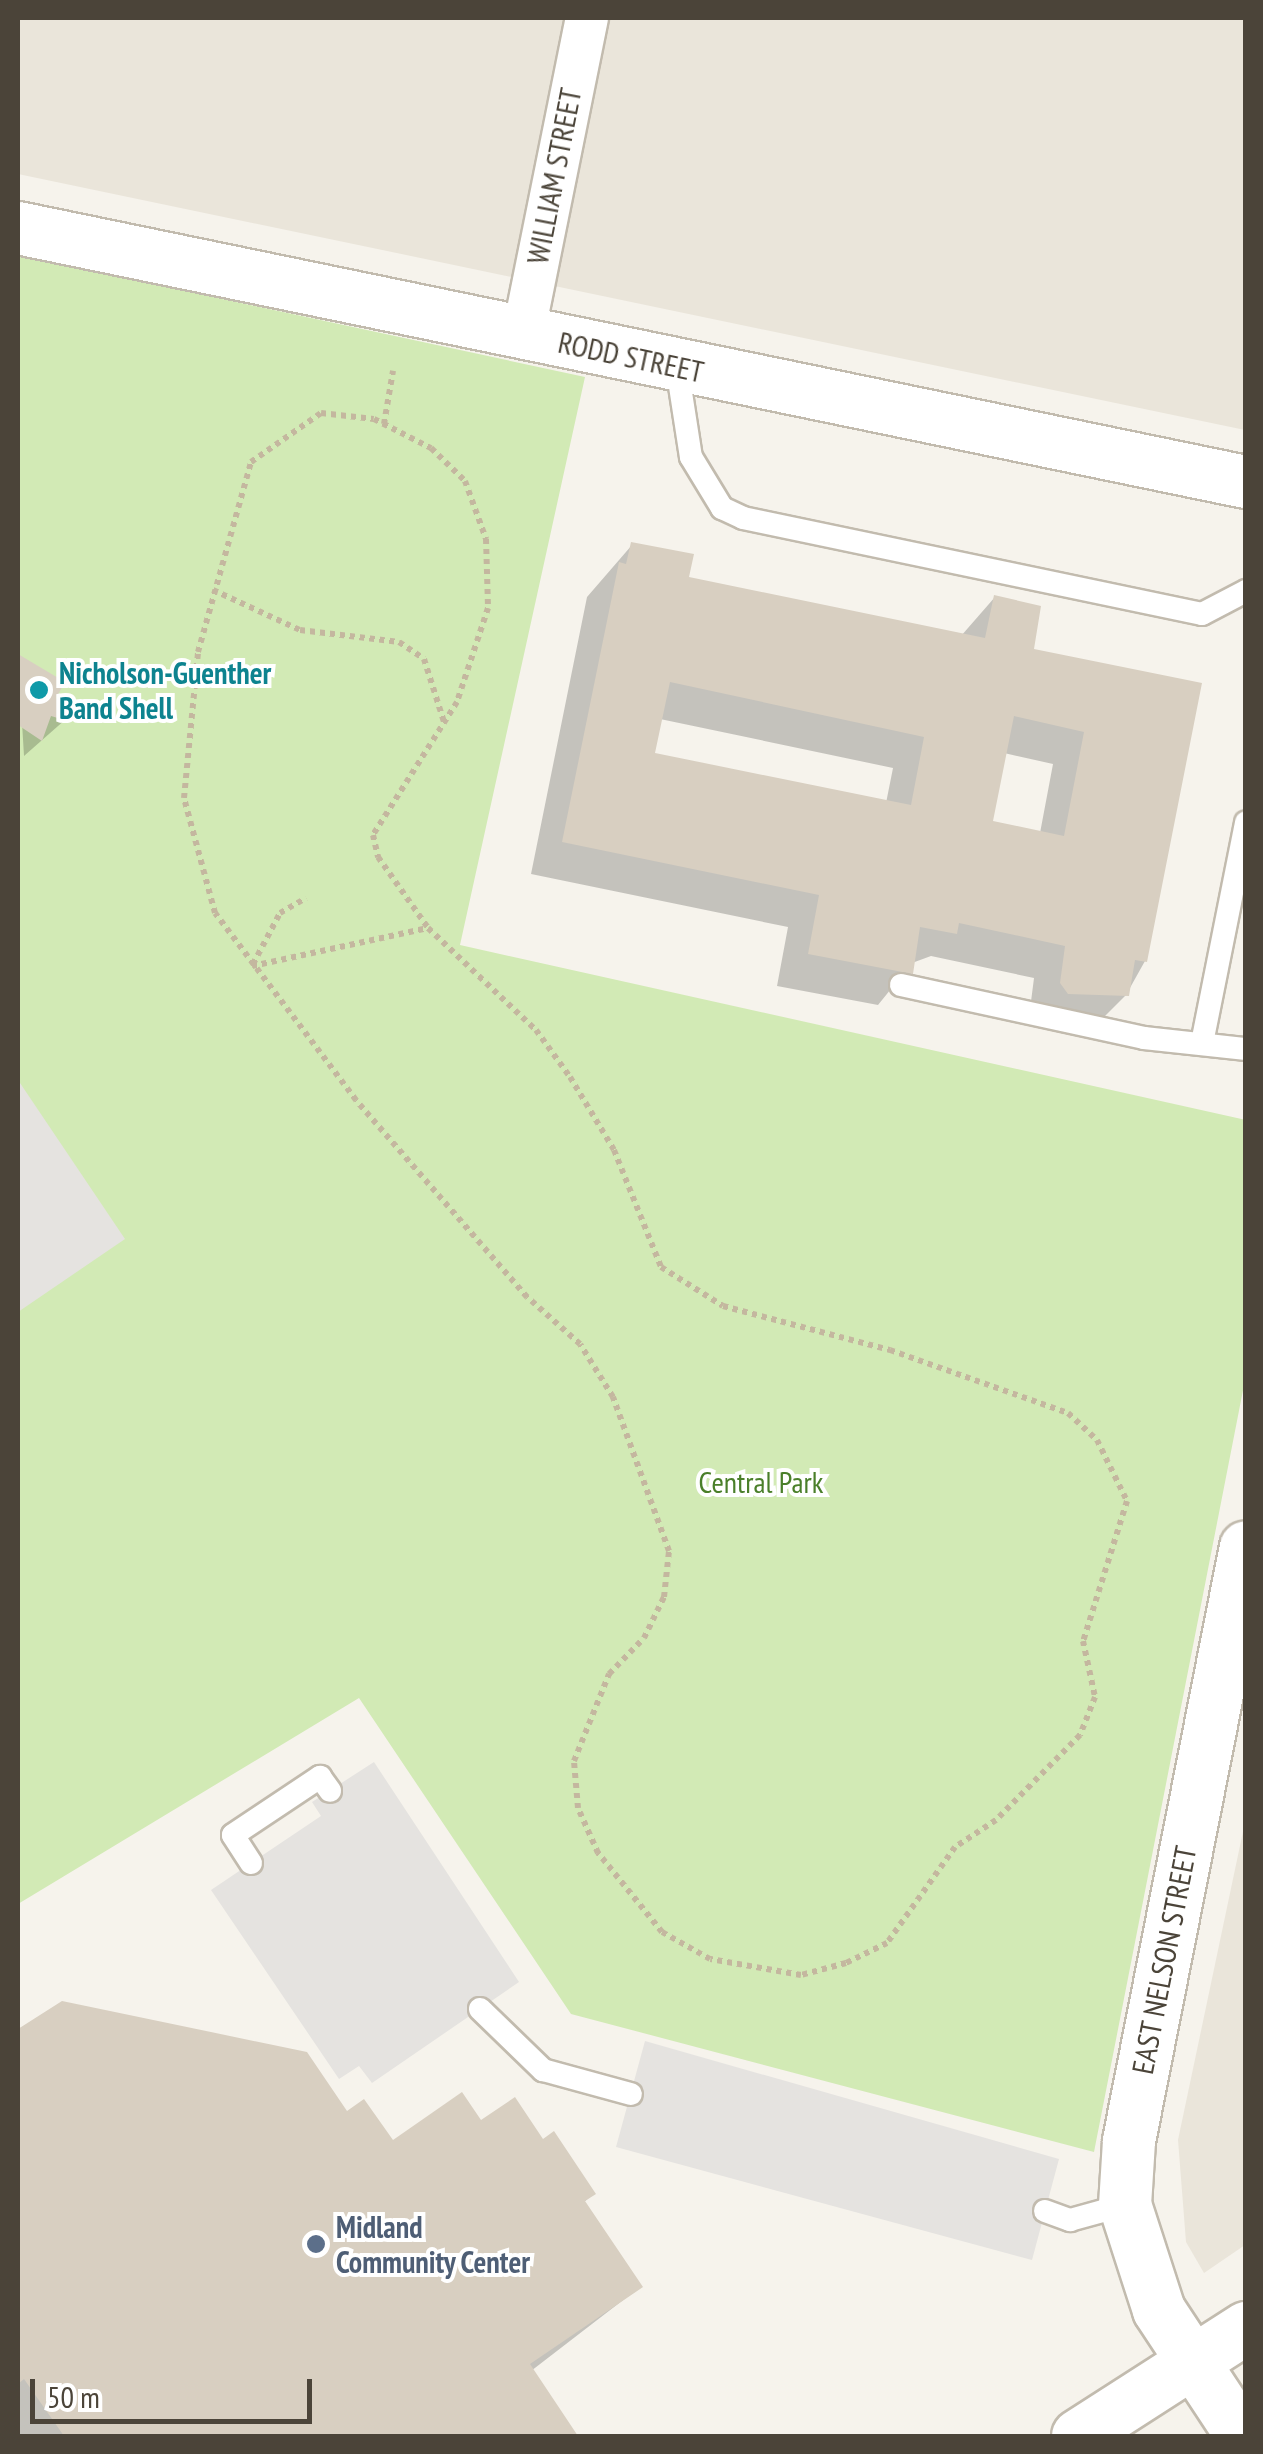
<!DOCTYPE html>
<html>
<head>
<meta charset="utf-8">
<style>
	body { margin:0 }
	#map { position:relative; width:1263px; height:2454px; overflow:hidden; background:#f6f3ec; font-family:"PT Sans Narrow",sans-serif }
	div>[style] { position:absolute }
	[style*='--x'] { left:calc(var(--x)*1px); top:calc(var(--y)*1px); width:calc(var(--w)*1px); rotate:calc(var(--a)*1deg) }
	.residential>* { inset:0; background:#eae5da }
	.green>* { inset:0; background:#d2eab5 }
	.parking>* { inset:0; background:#e5e3e0 }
	.shadow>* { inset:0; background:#0003 }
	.building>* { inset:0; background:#d8cfc1 }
	.path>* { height:6px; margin-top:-3px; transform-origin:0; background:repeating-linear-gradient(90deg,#c4b79f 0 5px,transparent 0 10px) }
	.roads { filter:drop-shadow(2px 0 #c2bbae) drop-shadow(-2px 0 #c2bbae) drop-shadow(0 2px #c2bbae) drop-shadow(0 -2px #c2bbae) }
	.service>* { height:22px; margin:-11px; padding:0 11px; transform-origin:11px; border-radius:11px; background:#fff }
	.minor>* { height:42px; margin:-21px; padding:0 21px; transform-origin:21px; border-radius:21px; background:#fff }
	.tertiary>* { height:52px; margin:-26px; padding:0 26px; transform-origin:26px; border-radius:26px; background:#fff }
	.dots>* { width:28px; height:28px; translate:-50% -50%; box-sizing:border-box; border:5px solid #fff; border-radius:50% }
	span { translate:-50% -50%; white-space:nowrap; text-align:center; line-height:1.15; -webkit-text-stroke:8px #fff; paint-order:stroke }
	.street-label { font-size:30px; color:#4b4439 }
	.culture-label { font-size:30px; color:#0d838f; font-weight:700 }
	.left { translate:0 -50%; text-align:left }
	.park-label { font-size:30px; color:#4a7f2a }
	.service-label { font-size:30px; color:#4e5e75; font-weight:700 }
	.frame { position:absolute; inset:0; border:20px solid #4b4439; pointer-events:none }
	.scale { position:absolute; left:30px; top:2379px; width:282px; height:45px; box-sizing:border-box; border:5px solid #4b4439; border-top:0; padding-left:12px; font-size:30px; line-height:35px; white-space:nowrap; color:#4b4439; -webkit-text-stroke:8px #fff; paint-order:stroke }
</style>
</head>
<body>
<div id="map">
	<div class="residential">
		<div style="clip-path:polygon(18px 18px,1245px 18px,1245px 430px,18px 174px)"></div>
		<div style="clip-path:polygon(1245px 1822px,1245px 2245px,1204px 2273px,1186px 2242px,1178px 2140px)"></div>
	</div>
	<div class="green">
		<div style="clip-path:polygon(18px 255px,585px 377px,460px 945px,1246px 1120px,1245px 1380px,1094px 2152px,571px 2014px,359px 1698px,18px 1904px)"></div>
	</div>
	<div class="parking">
		<div style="clip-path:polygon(18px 1080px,125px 1239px,18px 1312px)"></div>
		<div style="clip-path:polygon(374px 1762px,519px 1982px,372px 2083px,359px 2066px,339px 2079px,211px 1890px,321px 1816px,312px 1802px)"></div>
		<div style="clip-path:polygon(645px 2041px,1059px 2159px,1032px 2260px,616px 2147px)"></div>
	</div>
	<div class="shadow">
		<div style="clip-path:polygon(evenodd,632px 545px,686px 579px,961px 636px,995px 597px,1032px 651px,1199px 685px,1145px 961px,1126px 995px,1094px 1027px,1066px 1031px,1029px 1017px,1034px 978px,931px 956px,912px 963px,878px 1005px,777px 986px,788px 927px,531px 874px,587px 597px,632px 545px,660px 719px,893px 768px,886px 803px,652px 755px,660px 719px,632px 545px,1004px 753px,1053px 764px,1040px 833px,990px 823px,1004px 753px)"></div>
		<div style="clip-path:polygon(18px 657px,61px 683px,52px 699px,66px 719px,24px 756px)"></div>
		<div style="clip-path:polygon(63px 2004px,347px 2115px,392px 2143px,481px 2124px,543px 2143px,593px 2194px,583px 2203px,640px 2287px,531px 2371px,575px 2436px,18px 2436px,18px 2033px)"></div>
	</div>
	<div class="building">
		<div style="clip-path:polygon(evenodd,631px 542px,694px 554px,689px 577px,985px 638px,994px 595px,1041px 606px,1034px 649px,1202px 683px,1147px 962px,1135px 960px,1129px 996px,1068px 994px,1060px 983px,1065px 946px,959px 923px,957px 934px,920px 927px,913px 974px,808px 954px,819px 895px,562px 842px,619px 562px,626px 564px,631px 542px,670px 682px,924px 737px,911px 805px,655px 753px,670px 682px,631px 542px,1014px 716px,1084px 732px,1064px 836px,993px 821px,1014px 716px)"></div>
		<div style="clip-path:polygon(18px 654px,65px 682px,56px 698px,75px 708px,68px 721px,51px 716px,42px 741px,18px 725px)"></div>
		<div style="clip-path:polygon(62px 2001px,307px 2052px,347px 2111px,364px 2099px,393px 2140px,462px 2092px,481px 2120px,515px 2097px,543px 2139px,554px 2131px,596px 2194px,585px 2201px,643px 2287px,530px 2364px,578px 2436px,64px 2436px,24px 2379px,18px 2384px,18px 2029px)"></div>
	</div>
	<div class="path">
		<div style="--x:321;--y:413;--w:53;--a:6.5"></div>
		<div style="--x:374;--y:419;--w:64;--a:27"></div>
		<div style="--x:431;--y:448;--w:47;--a:44.1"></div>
		<div style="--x:465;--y:481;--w:62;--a:70.1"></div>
		<div style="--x:486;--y:539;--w:69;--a:88.3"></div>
		<div style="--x:488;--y:608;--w:99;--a:108.3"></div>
		<div style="--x:457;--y:702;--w:157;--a:122.3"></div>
		<div style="--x:373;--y:835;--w:23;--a:77"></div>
		<div style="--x:378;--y:857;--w:87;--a:54.8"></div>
		<div style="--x:428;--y:928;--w:149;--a:43.4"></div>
		<div style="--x:536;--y:1030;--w:58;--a:54.1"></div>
		<div style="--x:570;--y:1077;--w:85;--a:58.9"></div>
		<div style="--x:614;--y:1150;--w:126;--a:68.1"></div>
		<div style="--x:661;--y:1267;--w:73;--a:32.2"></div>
		<div style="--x:723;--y:1306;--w:173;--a:14.8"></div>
		<div style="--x:890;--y:1350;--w:189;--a:19.5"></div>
		<div style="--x:1068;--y:1413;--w:40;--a:43"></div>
		<div style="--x:1097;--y:1440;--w:68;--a:63.8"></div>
		<div style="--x:1127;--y:1501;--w:147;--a:107.4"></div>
		<div style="--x:1083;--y:1641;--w:57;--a:77.9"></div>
		<div style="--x:1095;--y:1697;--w:41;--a:111.5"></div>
		<div style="--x:1080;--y:1735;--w:120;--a:134.7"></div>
		<div style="--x:996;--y:1820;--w:49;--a:146.6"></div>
		<div style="--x:955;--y:1847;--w:118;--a:125.3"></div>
		<div style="--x:887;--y:1943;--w:46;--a:154"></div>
		<div style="--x:846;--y:1963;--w:47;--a:165.1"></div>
		<div style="--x:801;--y:1975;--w:92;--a:-170"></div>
		<div style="--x:710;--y:1959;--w:55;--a:-150.6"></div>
		<div style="--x:662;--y:1932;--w:102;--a:-129"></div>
		<div style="--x:598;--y:1853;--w:49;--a:-114"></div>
		<div style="--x:578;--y:1808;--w:47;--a:-94.9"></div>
		<div style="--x:574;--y:1761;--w:94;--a:-68.1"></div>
		<div style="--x:609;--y:1674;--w:50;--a:-45.8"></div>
		<div style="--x:644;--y:1638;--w:46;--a:-64"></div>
		<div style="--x:664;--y:1597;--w:46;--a:-83.8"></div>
		<div style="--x:669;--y:1551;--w:164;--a:-110"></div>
		<div style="--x:613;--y:1397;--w:62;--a:-121.9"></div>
		<div style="--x:580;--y:1344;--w:71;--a:-138.4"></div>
		<div style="--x:527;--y:1297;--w:261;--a:-131"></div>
		<div style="--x:356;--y:1100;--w:234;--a:-127"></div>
		<div style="--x:215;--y:913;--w:119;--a:-105.1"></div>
		<div style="--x:184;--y:798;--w:147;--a:-84.5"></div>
		<div style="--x:198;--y:652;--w:197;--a:-74.4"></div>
		<div style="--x:251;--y:462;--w:85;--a:-35"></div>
		<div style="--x:384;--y:424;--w:54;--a:-80.4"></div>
		<div style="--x:213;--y:590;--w:96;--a:24.7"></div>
		<div style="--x:300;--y:630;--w:100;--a:6.9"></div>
		<div style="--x:399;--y:642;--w:30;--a:34"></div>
		<div style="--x:424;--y:659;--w:66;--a:72.4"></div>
		<div style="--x:253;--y:964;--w:58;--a:-62.1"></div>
		<div style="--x:280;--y:913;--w:30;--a:-30"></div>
		<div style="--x:252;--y:966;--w:180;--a:-12.2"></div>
	</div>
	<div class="roads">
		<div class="service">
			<div style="--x:677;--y:367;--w:91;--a:81.2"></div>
			<div style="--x:691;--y:457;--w:60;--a:58.7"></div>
			<div style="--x:722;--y:508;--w:23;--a:25"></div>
			<div style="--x:743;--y:518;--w:469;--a:11.8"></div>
			<div style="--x:1202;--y:614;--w:50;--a:-27.6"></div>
			<div style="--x:901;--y:985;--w:249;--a:12.3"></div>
			<div style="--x:1144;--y:1038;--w:103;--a:6.2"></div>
			<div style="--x:1202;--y:1043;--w:225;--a:-78.7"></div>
			<div style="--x:251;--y:1863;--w:33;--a:-123"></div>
			<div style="--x:233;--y:1835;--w:105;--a:-33.7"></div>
			<div style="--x:320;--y:1777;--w:17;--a:54"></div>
			<div style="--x:480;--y:2009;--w:88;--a:44.1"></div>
			<div style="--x:543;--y:2070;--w:91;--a:15.3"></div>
			<div style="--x:1045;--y:2211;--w:27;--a:20"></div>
			<div style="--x:1070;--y:2220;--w:57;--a:-15.3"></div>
		</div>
		<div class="minor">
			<div style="--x:523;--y:335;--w:323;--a:-78.6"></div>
		</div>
		<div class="tertiary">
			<div style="--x:18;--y:228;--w:1254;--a:11.69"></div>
			<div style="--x:1078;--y:2436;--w:200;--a:-32.7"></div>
			<div style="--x:1242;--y:2436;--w:151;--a:-123.4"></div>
			<div style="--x:1159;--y:2310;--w:110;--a:-107.9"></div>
			<div style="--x:1125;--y:2205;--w:64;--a:-86.4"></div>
			<div style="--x:1129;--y:2141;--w:605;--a:-78.86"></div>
		</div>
	</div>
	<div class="dots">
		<div style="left:39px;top:690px;background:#0f9aa8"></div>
		<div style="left:316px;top:2244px;background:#5c6f8a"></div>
	</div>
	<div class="street-label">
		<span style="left:554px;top:176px;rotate:-79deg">WILLIAM STREET</span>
		<span style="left:631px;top:357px;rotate:12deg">RODD STREET</span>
		<span style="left:1164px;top:1960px;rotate:-79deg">EAST NELSON STREET</span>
	</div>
	<div class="culture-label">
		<span class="left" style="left:59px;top:690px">Nicholson-Guenther<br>Band Shell</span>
	</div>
	<div class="park-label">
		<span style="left:761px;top:1482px">Central Park</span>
	</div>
	<div class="service-label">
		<span class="left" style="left:336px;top:2244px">Midland<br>Community Center</span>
	</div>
	<div class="frame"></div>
	<div class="scale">50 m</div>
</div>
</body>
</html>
